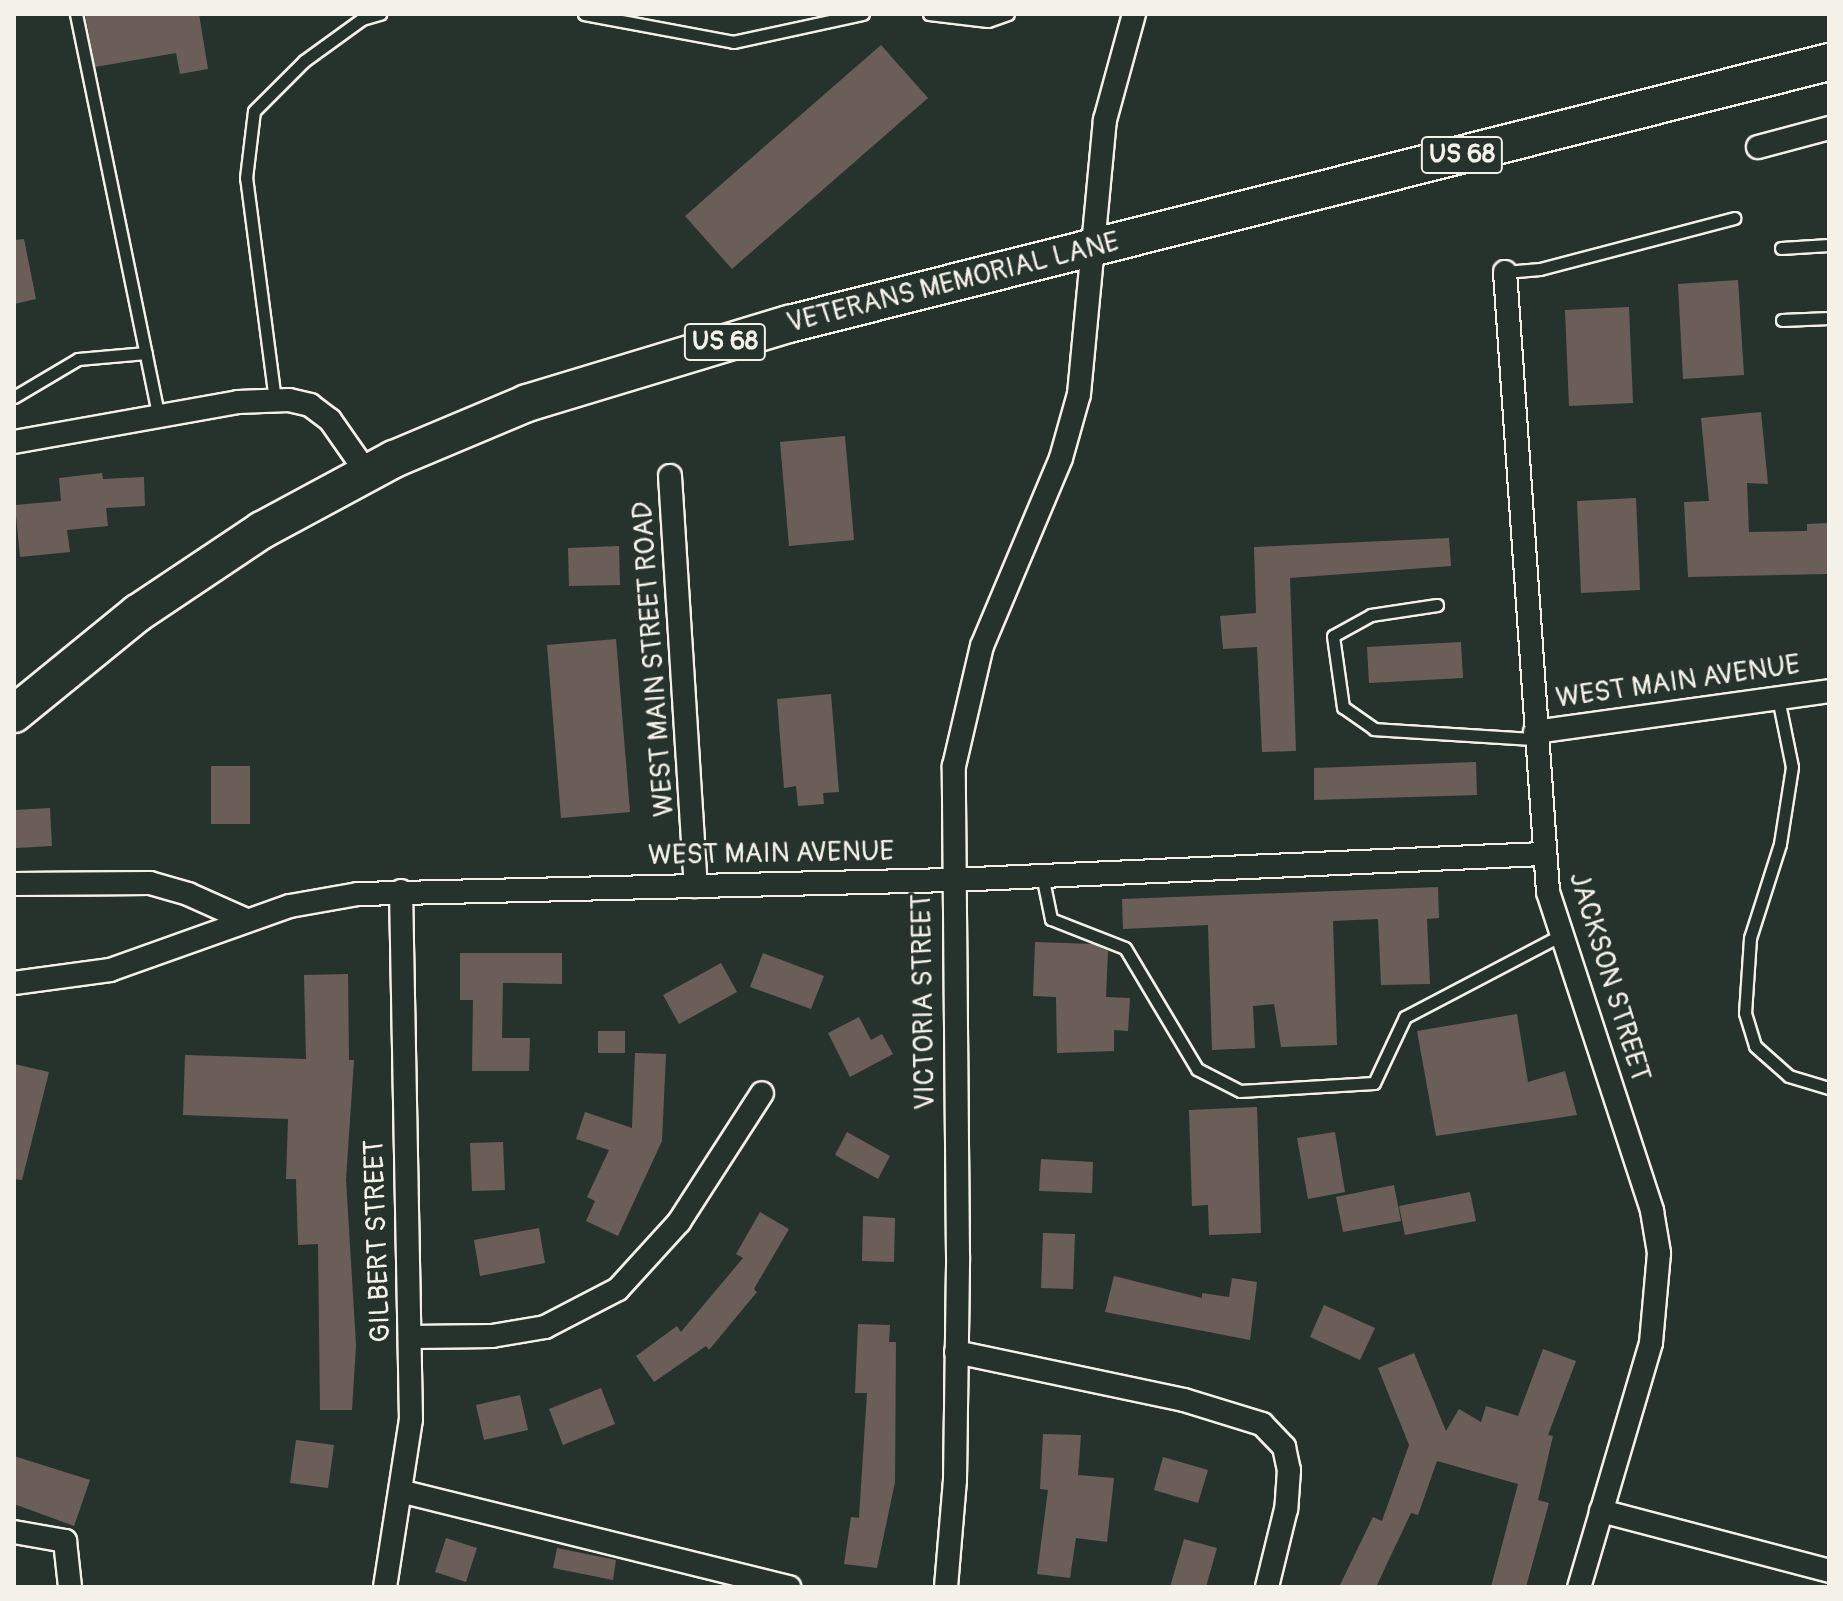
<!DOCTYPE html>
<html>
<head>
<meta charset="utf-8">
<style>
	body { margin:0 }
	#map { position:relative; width:1843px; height:1601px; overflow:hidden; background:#26332d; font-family:Pangolin,sans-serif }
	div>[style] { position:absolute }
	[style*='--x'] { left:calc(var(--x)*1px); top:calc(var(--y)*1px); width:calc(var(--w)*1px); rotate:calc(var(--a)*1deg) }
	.building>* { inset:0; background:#6b5e59 }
	.roads { filter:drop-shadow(2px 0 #f4f1e8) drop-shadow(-2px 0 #f4f1e8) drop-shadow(0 2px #f4f1e8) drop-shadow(0 -2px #f4f1e8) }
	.lane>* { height:11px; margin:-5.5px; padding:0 5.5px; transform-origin:5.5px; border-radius:5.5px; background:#26332d }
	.street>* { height:22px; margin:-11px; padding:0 11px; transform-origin:11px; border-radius:11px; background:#26332d }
	.primary>* { height:36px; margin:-18px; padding:0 18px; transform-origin:18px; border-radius:18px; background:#26332d }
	span { translate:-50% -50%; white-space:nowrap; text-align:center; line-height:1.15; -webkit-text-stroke:6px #26332d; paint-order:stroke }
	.shield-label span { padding:2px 6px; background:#26332d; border:2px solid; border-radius:6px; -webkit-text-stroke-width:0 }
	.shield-label { font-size:26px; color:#f4f1e8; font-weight:700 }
	.street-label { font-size:28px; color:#f4f1e8 }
	.frame { position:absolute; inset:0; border:16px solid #f4f1e8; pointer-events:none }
</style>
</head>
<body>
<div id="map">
	<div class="building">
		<div style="clip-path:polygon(85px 14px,199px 14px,208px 69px,180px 74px,176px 53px,95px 67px)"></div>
		<div style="clip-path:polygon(881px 45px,928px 98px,732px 269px,685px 216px)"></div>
		<div style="clip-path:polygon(24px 239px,36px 299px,14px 304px,14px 240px)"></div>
		<div style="clip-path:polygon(1738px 280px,1744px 375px,1683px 379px,1678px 284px)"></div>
		<div style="clip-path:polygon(1629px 307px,1633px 403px,1569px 406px,1565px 310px)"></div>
		<div style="clip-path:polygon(1761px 412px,1768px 484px,1747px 483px,1749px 532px,1807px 531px,1807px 524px,1829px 523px,1829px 574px,1688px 577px,1684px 502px,1709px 501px,1701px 418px)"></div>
		<div style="clip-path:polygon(845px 436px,854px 540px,789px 546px,780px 442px)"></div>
		<div style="clip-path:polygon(102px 473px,103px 479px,144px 477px,145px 506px,106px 508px,108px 526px,67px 530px,70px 552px,20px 557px,15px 505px,61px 501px,59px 478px)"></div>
		<div style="clip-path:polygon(1636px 498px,1640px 590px,1581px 593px,1577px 501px)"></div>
		<div style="clip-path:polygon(1449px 538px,1451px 566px,1290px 578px,1296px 751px,1262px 752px,1257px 647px,1223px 649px,1220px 616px,1256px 613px,1254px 547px)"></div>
		<div style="clip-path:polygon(619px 546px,620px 585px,569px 586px,568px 548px)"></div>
		<div style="clip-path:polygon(616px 639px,630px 812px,561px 818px,547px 645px)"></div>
		<div style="clip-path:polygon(1461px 642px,1463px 678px,1369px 683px,1367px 647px)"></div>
		<div style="clip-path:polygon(831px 694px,839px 792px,823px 793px,824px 804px,798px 806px,796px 786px,784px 788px,777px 699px)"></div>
		<div style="clip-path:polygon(1476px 762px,1477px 795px,1314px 800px,1314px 768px)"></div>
		<div style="clip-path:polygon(211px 766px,250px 766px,250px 824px,211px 824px)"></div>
		<div style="clip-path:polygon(50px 808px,52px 846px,16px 848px,14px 810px)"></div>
		<div style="clip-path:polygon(1438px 887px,1439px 918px,1427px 919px,1430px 984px,1381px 985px,1378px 919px,1333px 921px,1337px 1045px,1281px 1047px,1274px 1004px,1253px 1006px,1255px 1048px,1212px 1050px,1208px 925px,1123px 929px,1122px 899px)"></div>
		<div style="clip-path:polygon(1035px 942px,1093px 944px,1108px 951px,1106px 997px,1130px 998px,1128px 1031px,1114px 1030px,1114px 1051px,1057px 1053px,1056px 997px,1033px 996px)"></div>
		<div style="clip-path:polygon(460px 953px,562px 953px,562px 984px,503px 983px,502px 1038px,530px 1038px,529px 1071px,472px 1071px,473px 1000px,460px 1000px)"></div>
		<div style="clip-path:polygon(763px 953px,824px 976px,811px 1009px,750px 987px)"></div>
		<div style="clip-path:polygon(721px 963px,737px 992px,679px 1024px,663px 995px)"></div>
		<div style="clip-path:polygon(348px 974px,349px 1060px,354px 1060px,346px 1180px,356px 1345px,352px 1410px,320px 1410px,318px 1244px,298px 1245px,296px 1179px,286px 1179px,288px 1119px,183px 1115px,185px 1055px,306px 1059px,304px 975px)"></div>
		<div style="clip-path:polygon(1517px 1014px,1528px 1082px,1565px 1071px,1577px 1115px,1436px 1136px,1417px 1031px)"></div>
		<div style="clip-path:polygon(859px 1017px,871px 1040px,882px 1034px,893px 1054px,850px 1077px,828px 1033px)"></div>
		<div style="clip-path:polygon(598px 1031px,625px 1031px,625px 1053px,598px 1053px)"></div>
		<div style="clip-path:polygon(635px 1053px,666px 1054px,662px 1141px,618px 1236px,586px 1221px,595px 1201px,587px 1197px,609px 1150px,576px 1139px,585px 1112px,632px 1128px)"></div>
		<div style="clip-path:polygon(14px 1064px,49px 1072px,22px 1180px,14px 1179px)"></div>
		<div style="clip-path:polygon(1257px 1107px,1261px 1233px,1209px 1235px,1208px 1205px,1192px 1206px,1189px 1110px)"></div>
		<div style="clip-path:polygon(847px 1132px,890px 1156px,878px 1179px,835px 1155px)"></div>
		<div style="clip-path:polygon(1335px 1132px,1345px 1192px,1308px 1199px,1297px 1138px)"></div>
		<div style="clip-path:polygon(503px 1142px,505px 1190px,472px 1191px,470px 1143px)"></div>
		<div style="clip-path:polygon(1041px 1159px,1093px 1162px,1092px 1193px,1039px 1191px)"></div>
		<div style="clip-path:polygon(1394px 1185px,1401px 1221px,1343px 1232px,1336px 1197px)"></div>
		<div style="clip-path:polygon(1470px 1192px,1476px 1221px,1405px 1235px,1399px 1206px)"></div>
		<div style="clip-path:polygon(760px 1212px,789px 1229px,754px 1289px,757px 1292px,709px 1350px,706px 1346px,654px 1382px,636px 1356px,677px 1326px,681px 1332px,743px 1258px,736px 1254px)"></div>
		<div style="clip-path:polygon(863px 1216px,895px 1218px,894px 1262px,862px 1261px)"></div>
		<div style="clip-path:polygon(539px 1228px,545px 1263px,480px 1276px,474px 1240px)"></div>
		<div style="clip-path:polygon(1043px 1233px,1075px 1234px,1073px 1289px,1041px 1288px)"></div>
		<div style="clip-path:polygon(1114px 1276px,1202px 1298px,1202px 1293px,1229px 1297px,1232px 1278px,1257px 1282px,1250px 1340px,1105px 1312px)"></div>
		<div style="clip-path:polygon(1324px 1305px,1375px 1328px,1360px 1360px,1310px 1337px)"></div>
		<div style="clip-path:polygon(858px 1324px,890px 1325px,889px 1342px,896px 1342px,895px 1482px,877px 1568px,844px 1564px,851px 1517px,859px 1518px,867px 1393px,855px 1393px)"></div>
		<div style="clip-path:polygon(1543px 1349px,1576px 1361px,1548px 1435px,1553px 1436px,1538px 1500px,1549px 1503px,1526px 1587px,1491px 1587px,1518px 1484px,1437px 1461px,1418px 1515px,1411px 1513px,1376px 1587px,1339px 1587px,1373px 1517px,1382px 1521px,1409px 1445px,1378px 1368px,1414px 1353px,1446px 1431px,1459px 1409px,1481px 1422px,1486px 1406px,1518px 1416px)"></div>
		<div style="clip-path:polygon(601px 1388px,615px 1424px,563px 1445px,549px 1409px)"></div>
		<div style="clip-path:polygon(520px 1395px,528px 1430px,484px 1440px,476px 1405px)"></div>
		<div style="clip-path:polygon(1043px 1434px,1081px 1435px,1078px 1475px,1114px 1478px,1107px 1542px,1076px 1538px,1070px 1578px,1037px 1574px,1048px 1490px,1040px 1489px)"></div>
		<div style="clip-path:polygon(296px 1440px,334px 1445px,328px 1488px,290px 1483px)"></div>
		<div style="clip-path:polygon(14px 1456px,90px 1480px,74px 1526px,14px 1504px)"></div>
		<div style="clip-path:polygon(1163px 1457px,1208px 1470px,1198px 1503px,1154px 1490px)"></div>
		<div style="clip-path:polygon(446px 1538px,477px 1548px,466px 1582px,435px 1572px)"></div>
		<div style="clip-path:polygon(1184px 1539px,1217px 1548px,1206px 1587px,1170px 1587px)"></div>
		<div style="clip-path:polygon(557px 1548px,616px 1560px,613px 1580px,553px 1568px)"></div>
	</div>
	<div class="roads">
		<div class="lane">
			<div style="--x:76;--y:14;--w:409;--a:78.4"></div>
			<div style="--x:584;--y:14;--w:152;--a:10.6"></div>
			<div style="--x:733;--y:42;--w:133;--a:-12.2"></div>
			<div style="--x:929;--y:14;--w:59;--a:6.8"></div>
			<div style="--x:988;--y:21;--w:21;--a:-19"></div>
			<div style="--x:1781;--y:248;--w:48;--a:-3.6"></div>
			<div style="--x:1505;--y:272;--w:35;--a:-5"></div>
			<div style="--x:1540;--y:269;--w:201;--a:-14.7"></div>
			<div style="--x:1782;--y:320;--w:47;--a:-2.4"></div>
			<div style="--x:14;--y:397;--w:74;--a:-30.7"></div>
			<div style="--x:78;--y:359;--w:68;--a:-5"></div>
			<div style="--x:275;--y:400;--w:224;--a:-97.4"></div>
			<div style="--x:246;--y:178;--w:67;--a:-83.2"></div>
			<div style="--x:254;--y:111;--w:71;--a:-45"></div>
			<div style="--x:304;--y:61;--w:72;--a:-35.9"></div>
			<div style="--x:362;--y:19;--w:19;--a:-16"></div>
			<div style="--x:1437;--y:605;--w:67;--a:171.4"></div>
			<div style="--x:1371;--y:615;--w:43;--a:151.1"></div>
			<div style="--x:1333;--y:636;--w:72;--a:82"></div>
			<div style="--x:1343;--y:707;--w:38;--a:35"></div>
			<div style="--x:1374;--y:729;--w:161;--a:3.6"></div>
			<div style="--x:1778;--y:698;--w:70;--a:78.5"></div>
			<div style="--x:1792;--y:767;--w:78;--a:98.9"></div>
			<div style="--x:1780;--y:844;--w:99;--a:107.7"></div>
			<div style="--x:1750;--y:938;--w:75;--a:93.8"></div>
			<div style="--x:1745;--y:1013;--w:34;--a:73"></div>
			<div style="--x:1755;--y:1046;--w:45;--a:41.4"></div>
			<div style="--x:1789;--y:1076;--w:42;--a:16.7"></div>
			<div style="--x:1042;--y:875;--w:45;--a:78.4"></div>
			<div style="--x:1051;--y:919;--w:79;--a:21.4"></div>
			<div style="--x:1125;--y:948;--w:141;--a:59.2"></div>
			<div style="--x:1197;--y:1069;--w:48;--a:27.1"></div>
			<div style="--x:1240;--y:1091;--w:134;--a:-3.4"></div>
			<div style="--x:1374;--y:1083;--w:73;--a:-64.8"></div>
			<div style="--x:1405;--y:1017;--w:174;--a:-27.7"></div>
		</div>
		<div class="street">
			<div style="--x:1758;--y:147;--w:73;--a:-15"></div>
			<div style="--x:1505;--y:272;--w:621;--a:86.03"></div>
			<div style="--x:1548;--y:892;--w:336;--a:71.9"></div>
			<div style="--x:1652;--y:1211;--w:43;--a:80.5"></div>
			<div style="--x:1659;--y:1253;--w:90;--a:95.1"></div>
			<div style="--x:1651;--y:1343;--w:254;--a:106.4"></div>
			<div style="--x:14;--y:442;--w:228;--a:-10.1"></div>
			<div style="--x:238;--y:402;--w:51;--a:-2.2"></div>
			<div style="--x:289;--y:400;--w:22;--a:13"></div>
			<div style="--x:310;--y:405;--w:25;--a:37"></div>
			<div style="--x:330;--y:420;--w:65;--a:55.1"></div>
			<div style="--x:670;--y:476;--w:411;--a:86.4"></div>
			<div style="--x:1535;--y:732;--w:297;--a:-7.9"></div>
			<div style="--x:14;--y:884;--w:136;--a:-0.4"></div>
			<div style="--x:150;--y:883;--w:40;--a:16"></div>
			<div style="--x:188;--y:894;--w:64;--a:24.1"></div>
			<div style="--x:14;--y:983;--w:97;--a:-7.7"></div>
			<div style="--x:110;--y:970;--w:191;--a:-19.6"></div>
			<div style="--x:290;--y:906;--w:69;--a:-10"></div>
			<div style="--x:358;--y:894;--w:594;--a:-1.35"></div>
			<div style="--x:952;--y:880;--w:592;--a:-2.52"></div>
			<div style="--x:412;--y:1337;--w:80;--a:-0.7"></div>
			<div style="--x:492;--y:1336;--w:54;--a:-9.6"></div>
			<div style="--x:545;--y:1327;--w:82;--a:-27.5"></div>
			<div style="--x:618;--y:1289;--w:91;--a:-47.7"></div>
			<div style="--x:679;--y:1222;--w:153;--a:-57.2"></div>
			<div style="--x:956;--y:1352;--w:233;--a:11.9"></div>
			<div style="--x:1184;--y:1400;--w:82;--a:17.1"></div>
			<div style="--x:1262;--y:1424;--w:32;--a:46"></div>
			<div style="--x:1284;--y:1447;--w:24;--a:78"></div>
			<div style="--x:1289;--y:1470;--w:39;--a:94"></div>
			<div style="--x:1286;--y:1509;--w:80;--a:103.7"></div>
			<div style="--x:404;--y:1492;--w:397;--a:13.9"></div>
			<div style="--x:1601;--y:1511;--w:236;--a:14.7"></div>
			<div style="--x:14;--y:1532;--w:52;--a:10"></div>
			<div style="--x:65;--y:1541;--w:46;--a:83.8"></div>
			<div style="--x:385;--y:1587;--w:169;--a:-81.2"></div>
			<div style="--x:411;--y:1420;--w:529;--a:-91.08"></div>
			<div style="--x:946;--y:1587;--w:107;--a:-85.2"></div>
			<div style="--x:955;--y:1480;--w:224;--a:-89.2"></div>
			<div style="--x:958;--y:1256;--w:490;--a:-90.5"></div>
			<div style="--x:954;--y:766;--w:123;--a:-76.9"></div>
			<div style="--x:982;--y:646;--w:204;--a:-67.2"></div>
			<div style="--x:1061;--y:458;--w:66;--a:-74.3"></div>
			<div style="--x:1079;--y:394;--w:275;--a:-84.6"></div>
			<div style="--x:1105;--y:120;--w:110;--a:-74.7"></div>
		</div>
		<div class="primary">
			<div style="--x:14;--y:714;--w:160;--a:-39.2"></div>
			<div style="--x:138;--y:613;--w:149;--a:-33.8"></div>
			<div style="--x:262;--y:530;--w:150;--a:-28.3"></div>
			<div style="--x:394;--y:459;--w:144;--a:-22.8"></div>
			<div style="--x:527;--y:403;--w:274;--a:-16.8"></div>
			<div style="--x:789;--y:324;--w:1072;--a:-14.14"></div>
		</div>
	</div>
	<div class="shield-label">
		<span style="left:1462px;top:155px">US 68</span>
		<span style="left:725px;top:342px">US 68</span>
	</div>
	<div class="street-label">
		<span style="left:953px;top:283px;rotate:-14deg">VETERANS MEMORIAL LANE</span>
		<span style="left:654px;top:659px;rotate:-94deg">WEST MAIN STREET ROAD</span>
		<span style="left:1678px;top:682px;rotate:-8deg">WEST MAIN AVENUE</span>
		<span style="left:771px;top:854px;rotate:-1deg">WEST MAIN AVENUE</span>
		<span style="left:1609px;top:977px;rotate:73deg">JACKSON STREET</span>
		<span style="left:924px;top:1002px;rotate:-91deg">VICTORIA STREET</span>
		<span style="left:378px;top:1241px;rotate:-92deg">GILBERT STREET</span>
	</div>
	<div class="frame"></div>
</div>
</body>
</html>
